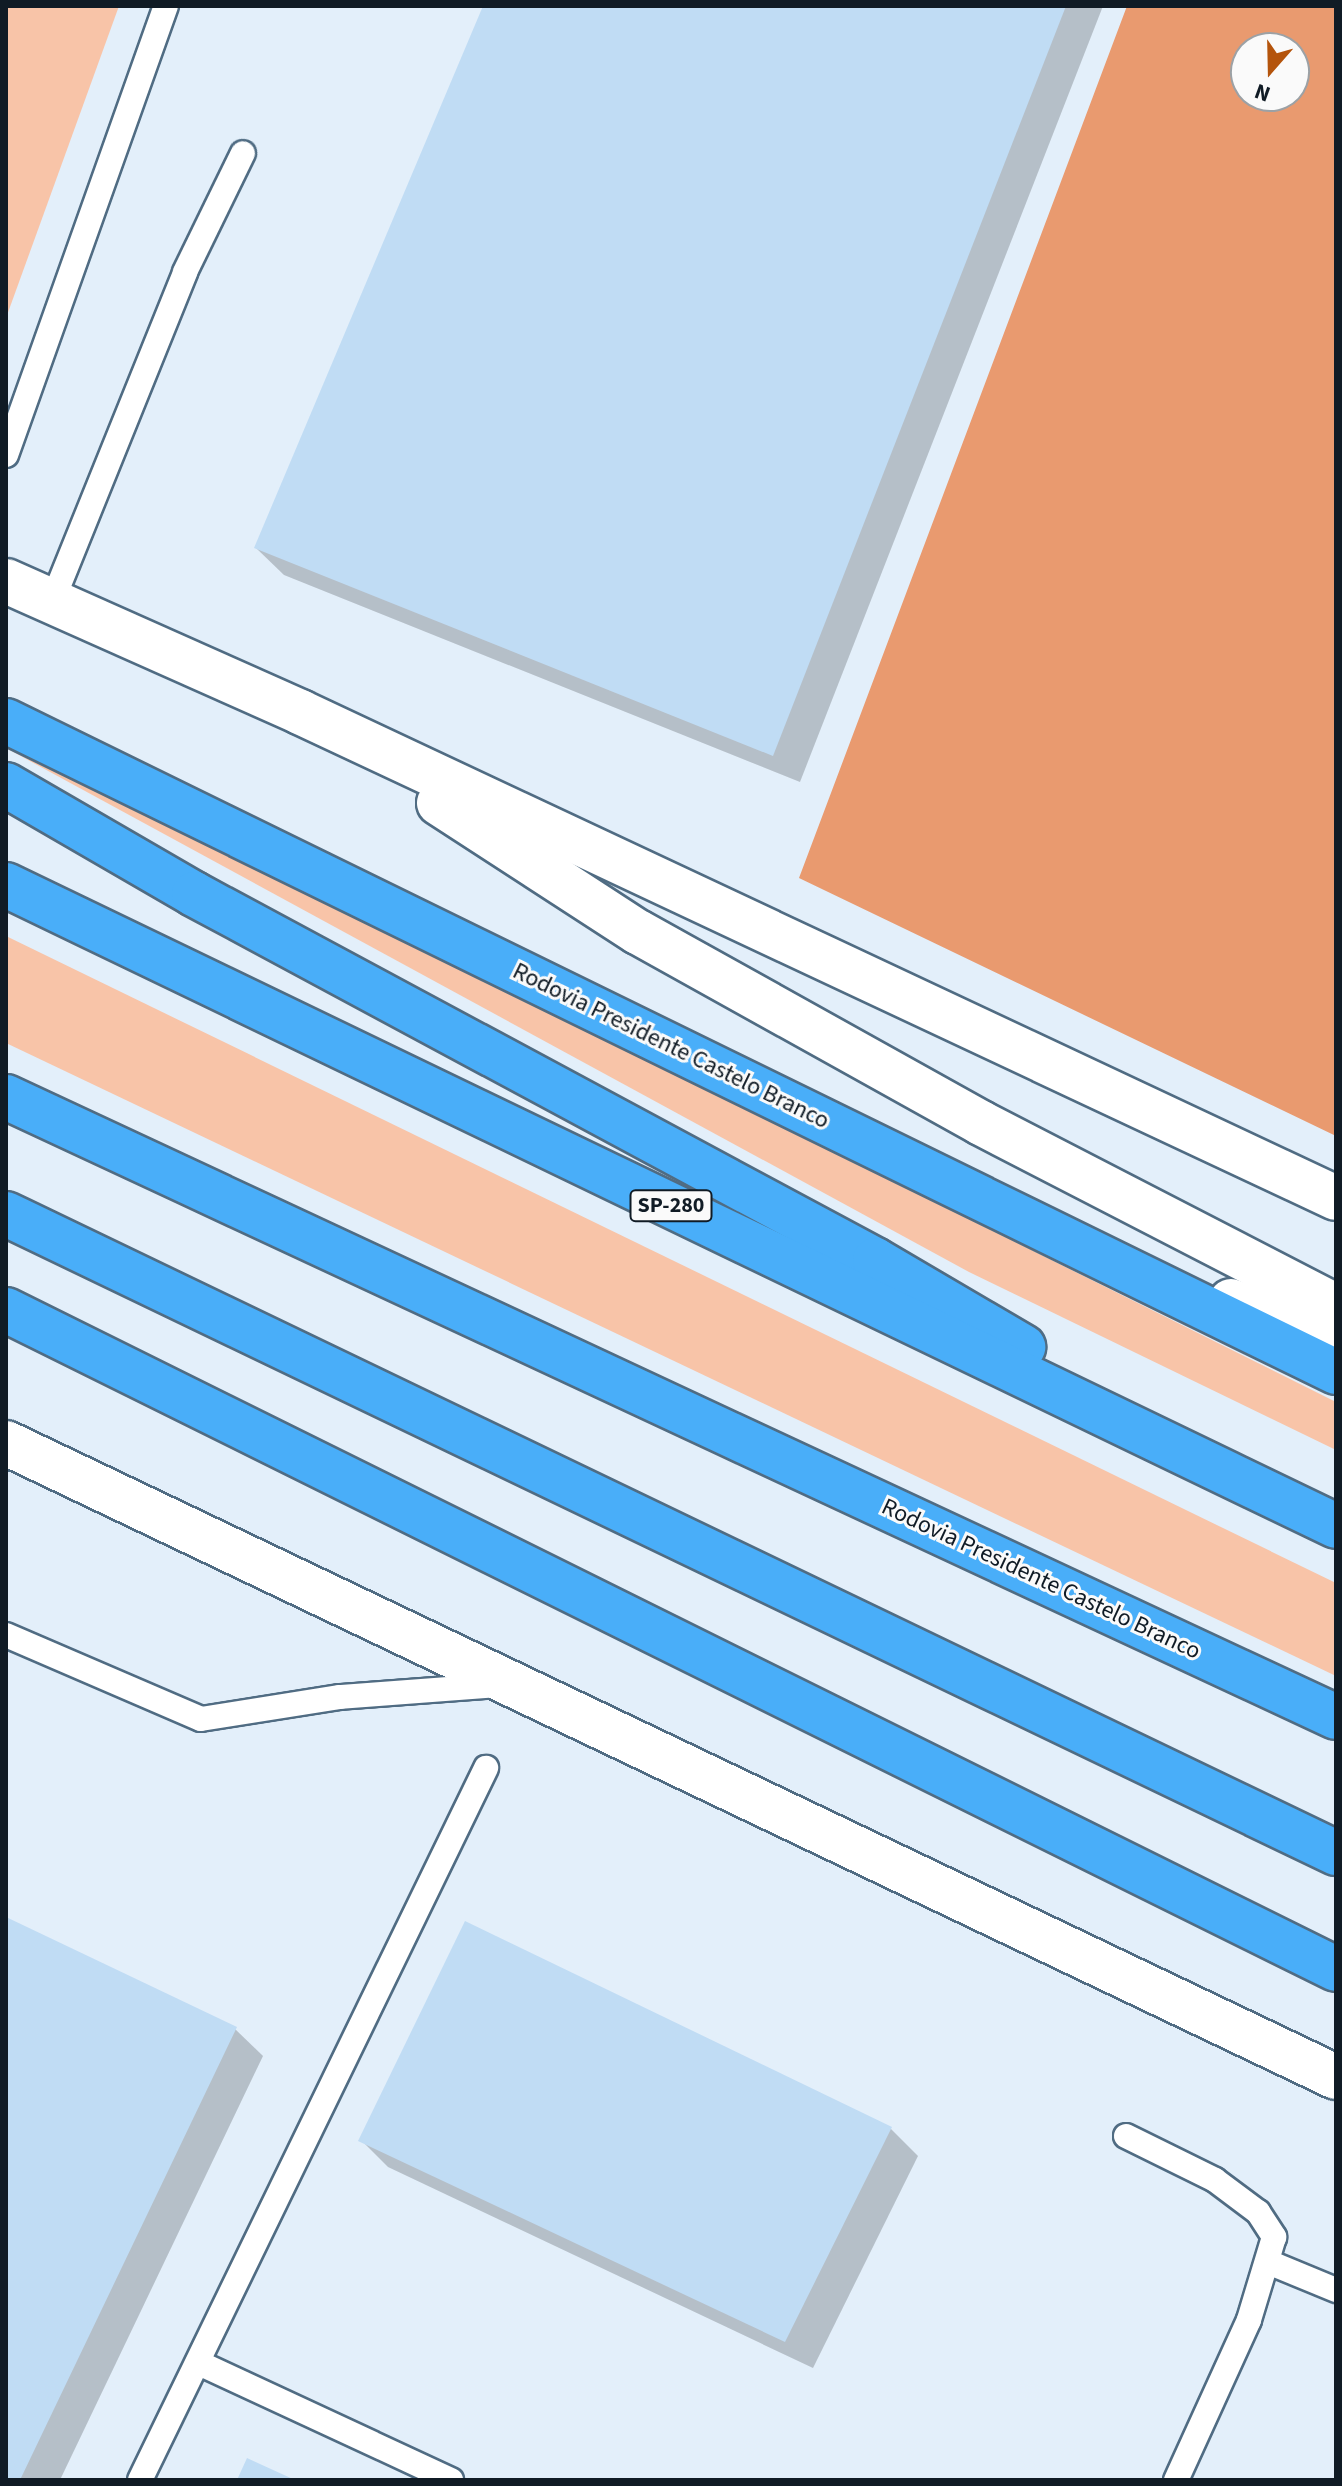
<!DOCTYPE html>
<html>
<head>
<meta charset="utf-8">
<style>
	body { margin:0 }
	#map { position:relative; width:1342px; height:2486px; overflow:hidden; background:#e3effa; font-family:"Source Sans 3",sans-serif }
	div>[style] { position:absolute }
	[style*='--x'] { left:calc(var(--x)*1px); top:calc(var(--y)*1px); width:calc(var(--w)*1px); rotate:calc(var(--a)*1deg) }
	.green>* { inset:0; background:#f8c4a8 }
	.forest>* { inset:0; background:#e99a6f }
	.shadow>* { inset:0; background:#0003 }
	.building>* { inset:0; background:#c0dcf4 }
	.roads { filter:drop-shadow(2px 0 #506c83) drop-shadow(-2px 0 #506c83) drop-shadow(0 2px #506c83) drop-shadow(0 -2px #506c83) }
	.service>* { height:24px; margin:-12px; padding:0 12px; transform-origin:12px; border-radius:12px; background:#fff }
	.tertiary>* { height:44px; margin:-22px; padding:0 22px; transform-origin:22px; border-radius:22px; background:#fff }
	.secondary>* { height:44px; margin:-22px; padding:0 22px; transform-origin:22px; border-radius:22px; background:#fff }
	.motorway>* { height:44px; margin:-22px; padding:0 22px; transform-origin:22px; border-radius:22px; background:#49aef9 }
	span { translate:-50% -50%; white-space:nowrap; text-align:center; line-height:1.15; -webkit-text-stroke:6px #fafafa; paint-order:stroke }
	.shield-label span { padding:2px 6px; background:#fafafa; border:2px solid; border-radius:6px; -webkit-text-stroke-width:0 }
	.shield-label { font-size:22px; color:#101b25; font-weight:700 }
	.street-label { font-size:24px; color:#101b25 }
	.frame { position:absolute; inset:0; border:8px solid #101b25; pointer-events:none }
	.north { position:absolute; left:1230px; top:32px; width:80px; height:80px; box-sizing:border-box; background:#fafafa; border:2px solid #9ca1a5; border-radius:50%; rotate:200deg; font-size:22px; font-weight:700; line-height:32px; text-align:center; color:#101b25 }
	.north::after { content:''; display:block; margin:auto; width:28px; height:36px; background:#b4540c; clip-path:polygon(50% 0,100% 100%,50% 72%,0 100%) }
</style>
</head>
<body>
<div id="map">
	<div class="green">
		<div style="clip-path:polygon(6px 6px,119px 6px,6px 318px)"></div>
		<div style="clip-path:polygon(6px 738px,1336px 1402px,1336px 1450px,969px 1272px,6px 748px)"></div>
		<div style="clip-path:polygon(6px 936px,1336px 1583px,1336px 1676px,6px 1043px)"></div>
	</div>
	<div class="forest">
		<div style="clip-path:polygon(evenodd,1127px 6px,1336px 6px,1336px 1136px,799px 878px,1127px 6px,1246px 48px,1294px 48px,1294px 96px,1246px 96px,1246px 48px)"></div>
	</div>
	<div class="shadow">
		<div style="clip-path:polygon(485px 6px,1103px 6px,800px 782px,284px 575px,256px 548px)"></div>
		<div style="clip-path:polygon(6px 1919px,235px 2029px,263px 2056px,60px 2480px,6px 2480px)"></div>
		<div style="clip-path:polygon(890px 2128px,918px 2156px,813px 2368px,388px 2167px,361px 2140px)"></div>
	</div>
	<div class="building">
		<div style="clip-path:polygon(483px 6px,1066px 6px,773px 756px,254px 548px)"></div>
		<div style="clip-path:polygon(6px 1917px,237px 2027px,20px 2480px,6px 2480px)"></div>
		<div style="clip-path:polygon(465px 1921px,892px 2127px,785px 2342px,358px 2141px)"></div>
		<div style="clip-path:polygon(247px 2458px,295px 2480px,237px 2480px)"></div>
	</div>
	<div class="roads">
		<div class="service">
			<div style="--x:6;--y:455;--w:477;--a:-70.4"></div>
			<div style="--x:52;--y:602;--w:356;--a:-68"></div>
			<div style="--x:185;--y:272;--w:132;--a:-64"></div>
			<div style="--x:6;--y:1635;--w:212;--a:23.3"></div>
			<div style="--x:201;--y:1719;--w:141;--a:-9"></div>
			<div style="--x:340;--y:1697;--w:160;--a:-4.3"></div>
			<div style="--x:1126;--y:2136;--w:99;--a:26.3"></div>
			<div style="--x:1215;--y:2180;--w:54;--a:36.7"></div>
			<div style="--x:1258;--y:2212;--w:30;--a:57"></div>
			<div style="--x:1274;--y:2237;--w:87;--a:106.8"></div>
			<div style="--x:1249;--y:2320;--w:176;--a:114.5"></div>
			<div style="--x:1268;--y:2262;--w:74;--a:22.4"></div>
			<div style="--x:199;--y:2363;--w:278;--a:24.9"></div>
			<div style="--x:140;--y:2480;--w:792;--a:-64.08"></div>
		</div>
		<div class="tertiary">
			<div style="--x:6;--y:1443;--w:1473;--a:25.49"></div>
		</div>
		<div class="secondary">
			<div style="--x:6;--y:581;--w:322;--a:24"></div>
			<div style="--x:300;--y:712;--w:1144;--a:25.13"></div>
			<div style="--x:439;--y:803;--w:237;--a:33"></div>
			<div style="--x:638;--y:932;--w:393;--a:29.1"></div>
			<div style="--x:981;--y:1123;--w:399;--a:27.3"></div>
			<div style="--x:1231;--y:1301;--w:113;--a:22.3"></div>
		</div>
		<div class="motorway">
			<div style="--x:6;--y:721;--w:1481;--a:26.08"></div>
			<div style="--x:6;--y:785;--w:217;--a:30.1"></div>
			<div style="--x:194;--y:894;--w:773;--a:28.26"></div>
			<div style="--x:875;--y:1260;--w:172;--a:30.4"></div>
			<div style="--x:6;--y:885;--w:1476;--a:25.73"></div>
			<div style="--x:6;--y:1097;--w:1467;--a:24.99"></div>
			<div style="--x:6;--y:1214;--w:1476;--a:25.66"></div>
			<div style="--x:6;--y:1310;--w:1484;--a:26.36"></div>
		</div>
	</div>
	<div class="shield-label">
		<span style="left:671px;top:1206px">SP-280</span>
	</div>
	<div class="street-label">
		<span style="left:671px;top:1046px;rotate:26deg">Rodovia Presidente Castelo Branco</span>
		<span style="left:1041px;top:1579px;rotate:25deg">Rodovia Presidente Castelo Branco</span>
	</div>
	<div class="frame"></div>
	<div class="north">N</div>
</div>
</body>
</html>
